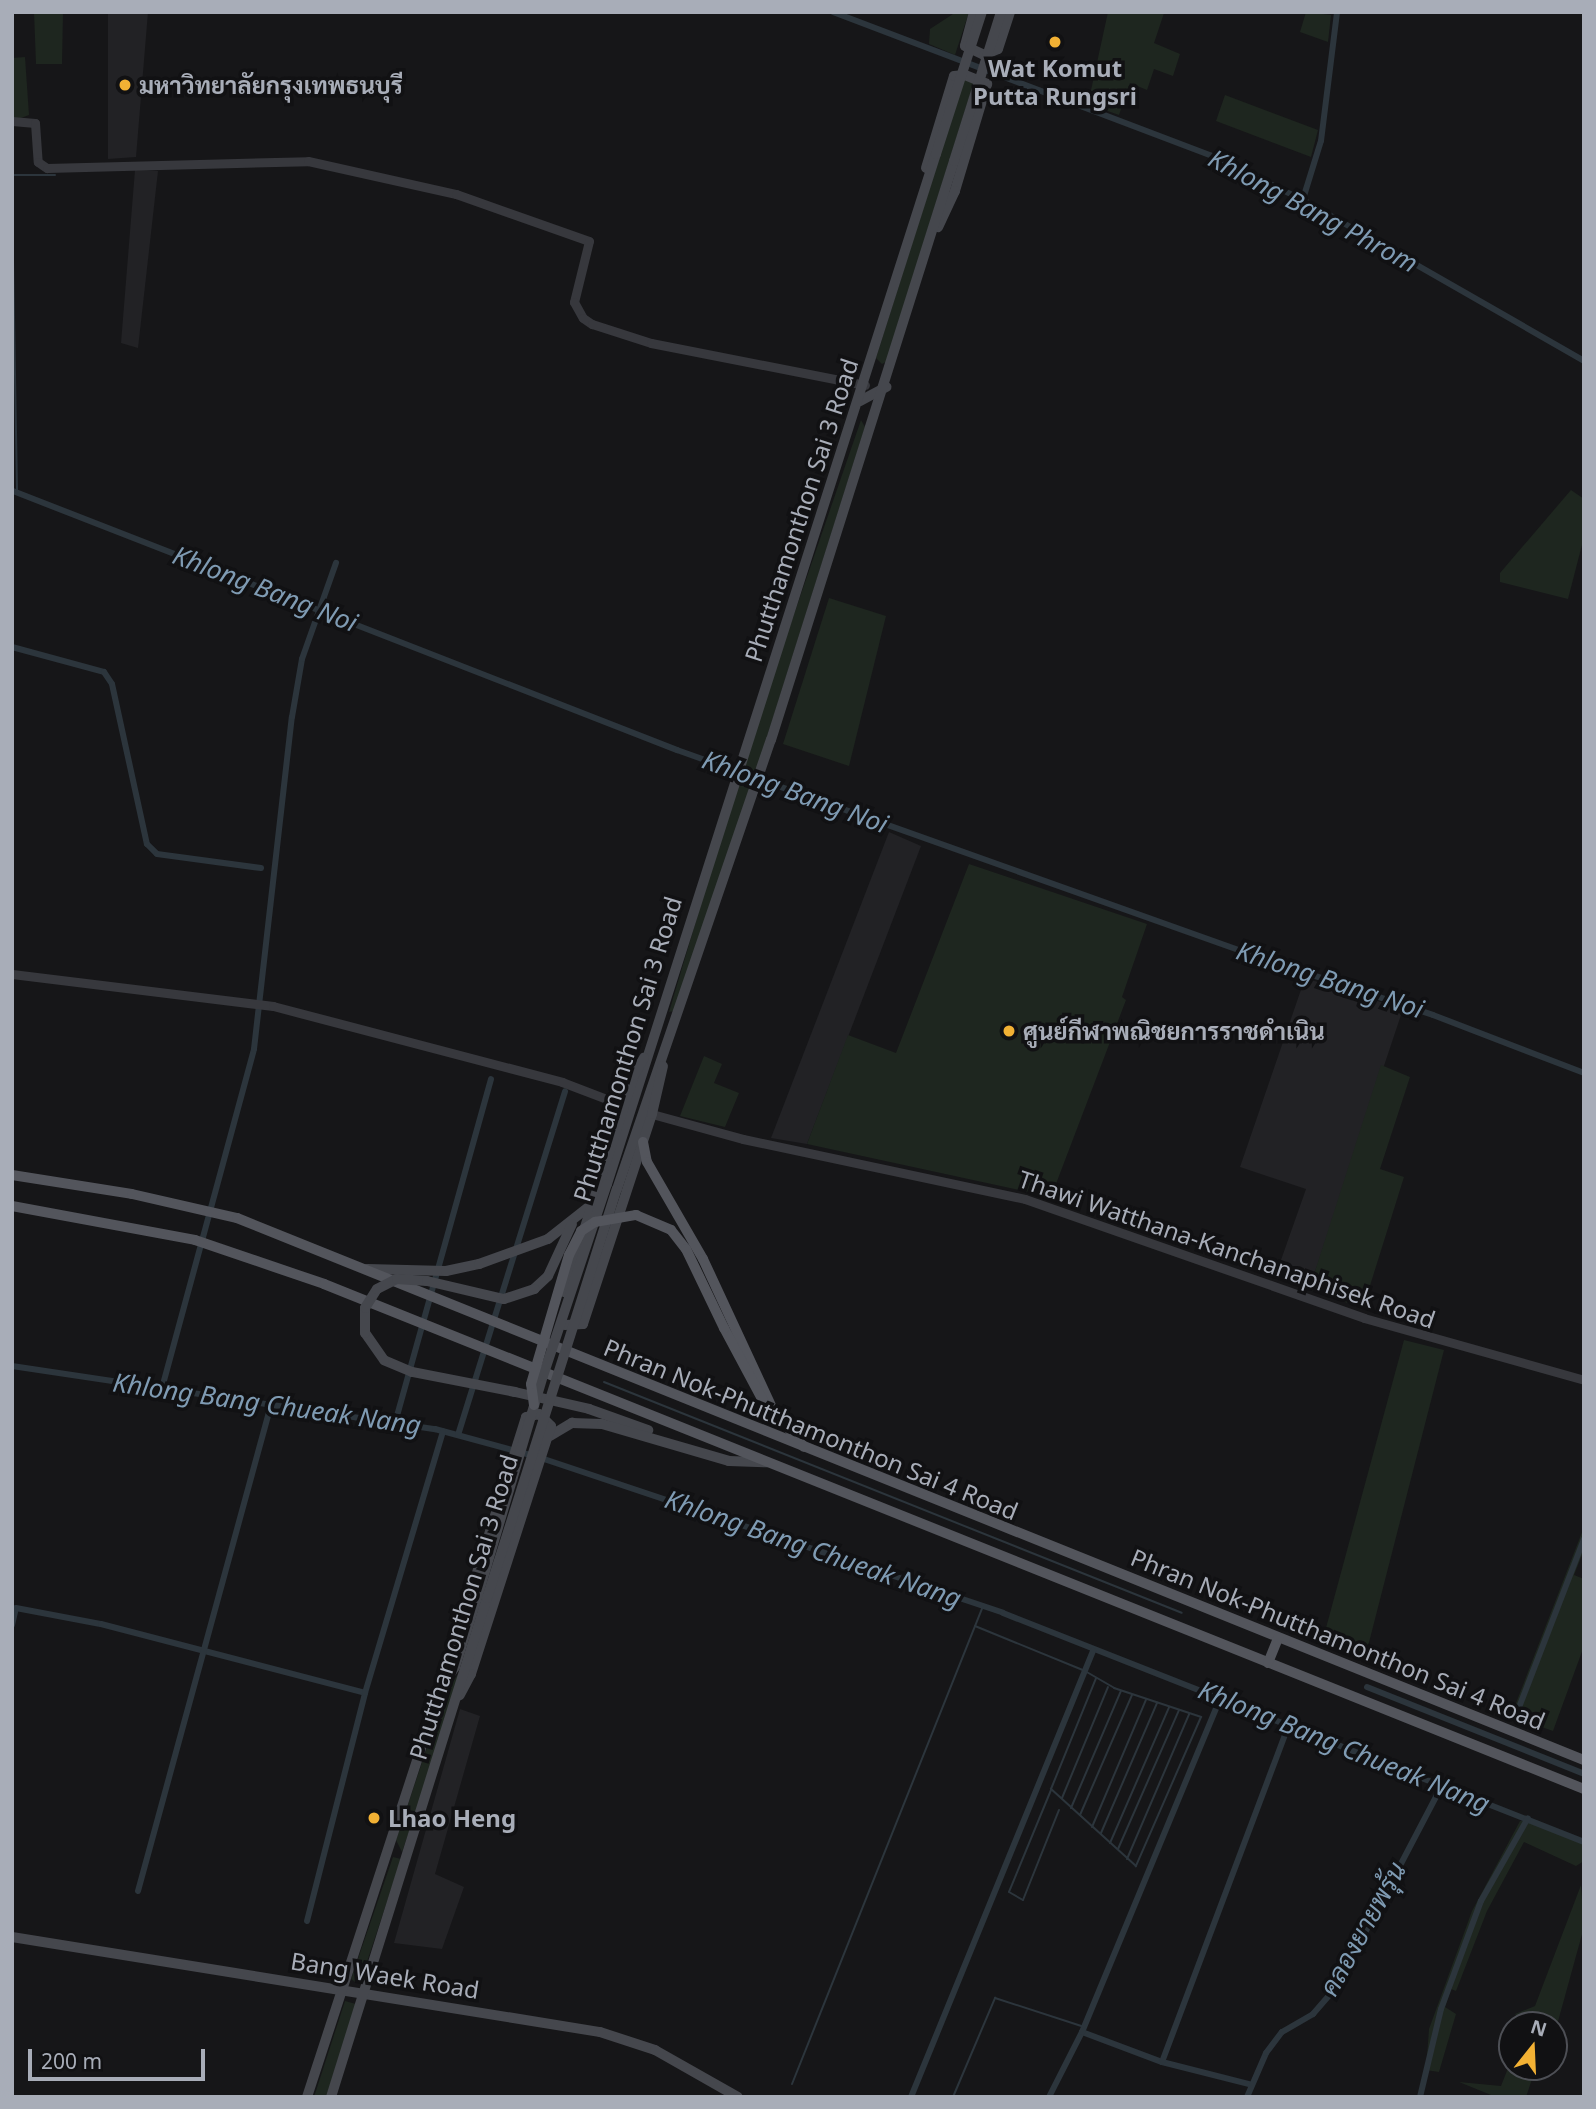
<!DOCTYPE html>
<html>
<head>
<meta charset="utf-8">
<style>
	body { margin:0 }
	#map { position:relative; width:1596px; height:2109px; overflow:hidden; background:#161618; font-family:"Noto Sans",Sarabun,sans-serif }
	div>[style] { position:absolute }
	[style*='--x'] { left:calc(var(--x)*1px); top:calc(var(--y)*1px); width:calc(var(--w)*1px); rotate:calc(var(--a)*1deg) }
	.built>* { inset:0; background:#222225 }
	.green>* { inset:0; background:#1e261f }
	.stream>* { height:2px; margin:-1px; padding:0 1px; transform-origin:1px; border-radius:1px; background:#2c353c }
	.canal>* { height:6px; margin:-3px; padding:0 3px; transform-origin:3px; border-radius:3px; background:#2c353c }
	.tertiary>* { height:9px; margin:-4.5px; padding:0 4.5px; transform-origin:4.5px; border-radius:4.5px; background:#37383d }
	.secondary>* { height:10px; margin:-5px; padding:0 5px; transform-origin:5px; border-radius:5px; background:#45474d }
	.primary>* { height:10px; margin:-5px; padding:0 5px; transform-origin:5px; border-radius:5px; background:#53555c }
	.secondary-bridge>* { height:10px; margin:-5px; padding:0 5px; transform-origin:5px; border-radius:5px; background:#45474d }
	.primary-bridge>* { height:10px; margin:-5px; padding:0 5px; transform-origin:5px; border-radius:5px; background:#53555c }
	.dots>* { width:19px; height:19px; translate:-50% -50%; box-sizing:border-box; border:4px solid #111113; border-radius:50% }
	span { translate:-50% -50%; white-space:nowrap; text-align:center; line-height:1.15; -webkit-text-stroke:7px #111113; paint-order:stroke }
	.poi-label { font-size:24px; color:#a8adb8; font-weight:700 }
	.left { translate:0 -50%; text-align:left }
	.street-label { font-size:24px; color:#a8adb8 }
	.water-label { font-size:26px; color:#7f9bb3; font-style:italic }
	.frame { position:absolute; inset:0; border:14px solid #a8adb8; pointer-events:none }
	.north { position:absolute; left:1498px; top:2011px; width:70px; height:70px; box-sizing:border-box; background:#111113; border:2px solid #4d4f55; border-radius:50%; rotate:18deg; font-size:19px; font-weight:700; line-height:28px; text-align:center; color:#a8adb8 }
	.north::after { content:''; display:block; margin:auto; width:24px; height:32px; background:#f2b134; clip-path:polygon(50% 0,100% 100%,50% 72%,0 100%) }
	.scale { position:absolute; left:28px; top:2049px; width:177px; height:32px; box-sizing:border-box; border:4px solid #a8adb8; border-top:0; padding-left:9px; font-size:21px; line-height:24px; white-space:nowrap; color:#a8adb8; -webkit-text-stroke:5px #111113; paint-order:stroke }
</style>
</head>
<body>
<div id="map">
	<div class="built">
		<div style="clip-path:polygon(108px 12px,148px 12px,136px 157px,108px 159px)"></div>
		<div style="clip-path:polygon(135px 170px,158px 171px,138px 348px,121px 343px)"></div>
		<div style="clip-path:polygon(889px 832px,921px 846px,807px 1144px,771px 1138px)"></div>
		<div style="clip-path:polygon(1305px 978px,1403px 1009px,1309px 1290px,1275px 1277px,1306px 1189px,1240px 1167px)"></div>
		<div style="clip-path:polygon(460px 1709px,480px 1716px,435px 1874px,464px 1887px,442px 1949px,394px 1943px)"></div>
	</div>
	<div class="green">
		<div style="clip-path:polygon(34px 12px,63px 12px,62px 64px,36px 64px)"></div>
		<div style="clip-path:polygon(956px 12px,969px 12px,955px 55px,929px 44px,930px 29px)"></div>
		<div style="clip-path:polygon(1108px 12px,1164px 13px,1154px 43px,1180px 54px,1173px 76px,1154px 69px,1147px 90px,1130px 83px,1119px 115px,1088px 104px)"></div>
		<div style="clip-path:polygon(1306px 12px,1331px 15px,1328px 42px,1300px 32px)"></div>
		<div style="clip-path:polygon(25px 57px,29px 115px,18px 119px,12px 118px,12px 58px)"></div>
		<div style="clip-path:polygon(964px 79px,974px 82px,886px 362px,882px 364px,876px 358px)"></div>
		<div style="clip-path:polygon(1225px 95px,1318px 130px,1311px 157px,1216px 121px)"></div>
		<div style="clip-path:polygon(861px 420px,865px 427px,756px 772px,741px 768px)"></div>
		<div style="clip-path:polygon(1571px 490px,1584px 499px,1584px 537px,1568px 599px,1500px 582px,1500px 573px)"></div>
		<div style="clip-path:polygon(829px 598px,886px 616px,849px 766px,783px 744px)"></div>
		<div style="clip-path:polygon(738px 779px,753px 783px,674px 1011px,669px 1012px)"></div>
		<div style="clip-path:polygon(969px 864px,1147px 924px,1122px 997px,1126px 1000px,1051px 1197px,807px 1144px,848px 1035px,896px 1053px)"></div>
		<div style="clip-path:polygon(704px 1056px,722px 1064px,714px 1083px,739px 1093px,725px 1127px,680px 1116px)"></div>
		<div style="clip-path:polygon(1381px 1065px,1410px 1077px,1380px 1169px,1404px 1177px,1363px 1308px,1309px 1290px)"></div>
		<div style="clip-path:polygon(1404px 1340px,1444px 1350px,1365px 1658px,1323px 1639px)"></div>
		<div style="clip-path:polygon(1584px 1527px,1584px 1550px,1574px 1575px,1584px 1579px,1584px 1646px,1553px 1731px,1511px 1716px)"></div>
		<div style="clip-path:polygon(458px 1674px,458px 1689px,402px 1852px,396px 1840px,445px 1694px)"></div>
		<div style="clip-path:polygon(1520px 1821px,1533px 1821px,1584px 1844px,1584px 1861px,1576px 1866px,1524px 1842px,1487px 1911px,1456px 1991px,1451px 1989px,1445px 2007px,1456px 2014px,1439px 2072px,1426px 2070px,1429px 2029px,1472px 1911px)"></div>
		<div style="clip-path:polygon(393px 1857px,401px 1859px,360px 1983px,355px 1982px,351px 1979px)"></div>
		<div style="clip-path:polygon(1581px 1885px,1584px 1927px,1554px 2036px,1554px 2025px,1523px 2025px,1515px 2014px,1535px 2006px)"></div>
		<div style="clip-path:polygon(345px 2001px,356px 2004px,326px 2097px,314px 2097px)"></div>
		<div style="clip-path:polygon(1512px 2058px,1512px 2067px,1536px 2067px,1526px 2097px,1496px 2097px,1459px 2082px,1501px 2086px)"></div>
	</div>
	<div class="stream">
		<div style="--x:12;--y:175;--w:43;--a:0"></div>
		<div style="--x:12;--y:202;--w:290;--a:89"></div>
		<div style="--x:604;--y:1382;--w:622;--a:21.78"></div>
		<div style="--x:975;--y:1626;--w:119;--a:22.2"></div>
		<div style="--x:1085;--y:1671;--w:34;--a:30"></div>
		<div style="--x:1114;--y:1688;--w:92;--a:18.4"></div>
		<div style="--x:1201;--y:1717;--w:163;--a:113.6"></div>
		<div style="--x:1136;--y:1866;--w:115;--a:-137.8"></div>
		<div style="--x:1051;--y:1789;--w:120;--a:-67.9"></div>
		<div style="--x:1051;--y:1790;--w:110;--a:112.4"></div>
		<div style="--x:1009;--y:1892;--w:16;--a:30"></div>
		<div style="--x:1023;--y:1900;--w:97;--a:-68.2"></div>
		<div style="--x:1062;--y:1798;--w:120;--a:-67.5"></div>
		<div style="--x:1071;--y:1808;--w:127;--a:-66.9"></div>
		<div style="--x:1080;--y:1815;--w:131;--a:-66.6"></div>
		<div style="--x:1092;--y:1827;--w:138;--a:-67"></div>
		<div style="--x:1101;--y:1833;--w:142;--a:-66.7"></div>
		<div style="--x:1110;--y:1843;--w:148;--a:-66.5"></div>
		<div style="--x:1118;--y:1849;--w:152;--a:-66.3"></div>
		<div style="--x:1127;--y:1859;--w:158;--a:-66.8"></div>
		<div style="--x:792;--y:2084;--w:515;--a:-68.22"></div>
		<div style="--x:953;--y:2097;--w:108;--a:-67"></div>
		<div style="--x:995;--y:1998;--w:94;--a:18"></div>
	</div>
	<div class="canal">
		<div style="--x:833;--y:12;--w:405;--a:20.8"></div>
		<div style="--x:1212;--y:156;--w:103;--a:25.8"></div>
		<div style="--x:1305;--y:201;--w:322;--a:29.8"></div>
		<div style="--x:1303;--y:199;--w:61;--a:-72.8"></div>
		<div style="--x:1321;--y:141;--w:130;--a:-82.9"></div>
		<div style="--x:13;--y:491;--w:713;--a:21.31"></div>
		<div style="--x:677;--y:750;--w:620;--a:19.6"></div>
		<div style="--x:1261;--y:958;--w:181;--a:18.3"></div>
		<div style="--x:1433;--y:1015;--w:162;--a:21"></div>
		<div style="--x:12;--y:647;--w:95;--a:15.2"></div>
		<div style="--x:104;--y:672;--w:14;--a:56"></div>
		<div style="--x:112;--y:684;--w:164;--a:77.7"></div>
		<div style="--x:147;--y:844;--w:14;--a:45"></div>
		<div style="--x:157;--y:854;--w:105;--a:7.7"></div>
		<div style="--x:12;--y:1366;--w:428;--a:8.5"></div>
		<div style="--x:435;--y:1429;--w:107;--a:15.2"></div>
		<div style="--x:538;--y:1457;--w:490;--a:18.5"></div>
		<div style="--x:1003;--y:1613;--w:625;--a:21.51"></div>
		<div style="--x:162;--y:1388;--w:351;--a:-74.8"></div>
		<div style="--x:254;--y:1049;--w:334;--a:-83.5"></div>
		<div style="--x:292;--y:717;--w:59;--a:-80.2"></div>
		<div style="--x:302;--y:659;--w:102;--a:-70.5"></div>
		<div style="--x:395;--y:1423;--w:357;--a:-74.4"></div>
		<div style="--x:458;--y:1435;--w:360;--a:-72.7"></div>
		<div style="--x:12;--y:1625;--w:17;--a:-77"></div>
		<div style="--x:16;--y:1608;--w:86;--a:10.7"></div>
		<div style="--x:101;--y:1624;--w:273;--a:14.6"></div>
		<div style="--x:1367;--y:1687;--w:234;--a:21.8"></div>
		<div style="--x:1518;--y:1710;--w:183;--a:-68.9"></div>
		<div style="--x:138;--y:1891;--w:504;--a:-74.7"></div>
		<div style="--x:307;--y:1921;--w:235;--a:-75.7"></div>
		<div style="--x:365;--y:1693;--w:273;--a:-73.4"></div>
		<div style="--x:1082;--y:2032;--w:85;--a:20.6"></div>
		<div style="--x:1162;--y:2062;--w:90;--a:14.2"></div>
		<div style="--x:1162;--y:2062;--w:360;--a:-69.4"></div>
		<div style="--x:911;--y:2097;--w:482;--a:-67.8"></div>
		<div style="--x:1049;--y:2097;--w:73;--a:-63.1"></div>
		<div style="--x:1082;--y:2032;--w:358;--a:-67.5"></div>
		<div style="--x:1247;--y:2097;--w:48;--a:-66.6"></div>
		<div style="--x:1266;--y:2053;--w:26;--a:-53"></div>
		<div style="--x:1282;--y:2032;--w:36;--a:-30"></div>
		<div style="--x:1313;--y:2014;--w:35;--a:-49"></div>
		<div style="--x:1336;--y:1988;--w:231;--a:-62.4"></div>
		<div style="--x:1420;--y:2097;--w:90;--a:-76.6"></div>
		<div style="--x:1441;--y:2009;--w:115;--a:-69.7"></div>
		<div style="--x:1481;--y:1901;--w:95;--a:-60.5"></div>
	</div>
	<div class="tertiary">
		<div style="--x:12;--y:121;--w:23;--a:5"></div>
		<div style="--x:35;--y:123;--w:39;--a:86"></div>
		<div style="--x:38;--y:162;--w:11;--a:34"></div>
		<div style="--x:47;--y:168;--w:261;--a:-1.5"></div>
		<div style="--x:308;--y:161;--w:152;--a:12.6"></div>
		<div style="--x:456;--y:194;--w:141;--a:19.5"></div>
		<div style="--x:589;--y:241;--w:63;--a:103.8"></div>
		<div style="--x:574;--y:302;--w:18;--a:61"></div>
		<div style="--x:583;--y:318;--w:11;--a:34"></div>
		<div style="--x:592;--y:324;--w:62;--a:17.9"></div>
		<div style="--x:651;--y:343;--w:218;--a:11.1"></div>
		<div style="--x:12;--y:974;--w:263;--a:7"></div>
		<div style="--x:273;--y:1006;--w:299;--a:14.7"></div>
		<div style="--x:562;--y:1082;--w:67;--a:20.9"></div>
		<div style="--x:652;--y:1114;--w:94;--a:15.4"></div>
		<div style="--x:743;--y:1139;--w:288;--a:12"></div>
		<div style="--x:1025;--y:1199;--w:359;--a:19.3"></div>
		<div style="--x:1364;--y:1318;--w:229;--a:15.7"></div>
	</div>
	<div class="secondary">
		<div style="--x:974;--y:12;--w:35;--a:105"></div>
		<div style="--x:965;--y:46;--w:21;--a:25"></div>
		<div style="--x:984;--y:55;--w:15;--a:-23"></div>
		<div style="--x:998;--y:49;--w:39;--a:-72"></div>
		<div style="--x:926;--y:168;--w:96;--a:-73.1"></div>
		<div style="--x:954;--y:76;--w:11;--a:-5"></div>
		<div style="--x:965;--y:75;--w:24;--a:22"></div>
		<div style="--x:987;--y:84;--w:112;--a:106.7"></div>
		<div style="--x:955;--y:191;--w:40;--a:115"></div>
		<div style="--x:860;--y:401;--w:30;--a:-28"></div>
		<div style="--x:607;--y:1184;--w:1081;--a:-72.29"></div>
		<div style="--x:617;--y:1189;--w:475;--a:-71.1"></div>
		<div style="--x:771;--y:740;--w:607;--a:-72.46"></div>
		<div style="--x:367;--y:1269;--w:79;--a:1.5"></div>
		<div style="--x:446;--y:1271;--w:34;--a:-12"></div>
		<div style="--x:479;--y:1264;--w:73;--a:-19.9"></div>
		<div style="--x:548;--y:1239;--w:55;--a:-38.3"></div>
		<div style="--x:534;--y:1289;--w:19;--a:-43"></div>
		<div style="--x:548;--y:1276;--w:57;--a:-65.2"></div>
		<div style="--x:564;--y:1292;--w:228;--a:-72.1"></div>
		<div style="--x:634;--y:1075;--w:20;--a:-60"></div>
		<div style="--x:565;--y:1325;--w:18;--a:-3"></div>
		<div style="--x:583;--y:1324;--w:221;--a:-71.8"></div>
		<div style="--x:652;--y:1114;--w:49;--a:-77.1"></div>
		<div style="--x:515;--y:1392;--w:76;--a:12.9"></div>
		<div style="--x:589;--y:1409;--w:63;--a:19.6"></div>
		<div style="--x:550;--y:1436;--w:26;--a:-31"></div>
		<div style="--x:572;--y:1423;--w:30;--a:2"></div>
		<div style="--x:602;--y:1424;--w:132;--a:16.2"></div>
		<div style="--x:729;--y:1461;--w:38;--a:2"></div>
		<div style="--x:440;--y:1690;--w:286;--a:-72.5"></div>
		<div style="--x:526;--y:1417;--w:13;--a:-13"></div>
		<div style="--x:539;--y:1414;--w:17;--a:45"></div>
		<div style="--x:551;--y:1426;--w:261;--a:107.9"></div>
		<div style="--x:471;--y:1674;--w:24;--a:118"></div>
		<div style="--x:12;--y:1937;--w:596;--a:9.18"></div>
		<div style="--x:600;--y:2032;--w:58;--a:18.1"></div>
		<div style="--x:655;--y:2050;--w:95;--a:29.5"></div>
		<div style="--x:307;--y:2097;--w:428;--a:-71.9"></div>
		<div style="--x:440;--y:1690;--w:27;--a:-57"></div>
		<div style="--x:455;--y:1667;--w:76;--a:-72.3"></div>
		<div style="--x:331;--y:2097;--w:523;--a:-72.64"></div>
	</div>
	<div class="primary">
		<div style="--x:643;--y:1142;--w:20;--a:79"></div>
		<div style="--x:647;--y:1162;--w:112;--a:60"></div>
		<div style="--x:703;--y:1259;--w:166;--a:65.1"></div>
		<div style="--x:773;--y:1410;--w:48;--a:50"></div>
		<div style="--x:12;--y:1175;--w:121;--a:9"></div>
		<div style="--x:132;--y:1194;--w:108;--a:12.9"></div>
		<div style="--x:237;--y:1218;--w:1452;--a:21.92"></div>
		<div style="--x:12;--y:1206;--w:186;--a:10.5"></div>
		<div style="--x:195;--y:1240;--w:136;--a:18.8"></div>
		<div style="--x:324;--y:1284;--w:1357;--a:21.84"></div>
		<div style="--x:724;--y:1328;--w:95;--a:61.8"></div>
		<div style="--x:1268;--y:1663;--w:27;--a:-68"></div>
	</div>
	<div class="secondary-bridge">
		<div style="--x:936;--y:154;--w:149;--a:-72.1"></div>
		<div style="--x:954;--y:161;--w:156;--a:-72.5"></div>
		<div style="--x:515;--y:1392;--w:105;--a:-169"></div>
		<div style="--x:412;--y:1372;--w:30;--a:-157"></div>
		<div style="--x:384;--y:1360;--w:33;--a:-125"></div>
		<div style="--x:365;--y:1333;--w:25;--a:-90"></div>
		<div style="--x:365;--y:1308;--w:22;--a:-58"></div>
		<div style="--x:377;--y:1289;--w:22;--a:-27"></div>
		<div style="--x:397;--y:1279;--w:30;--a:4"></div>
		<div style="--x:427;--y:1281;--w:79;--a:13.2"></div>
		<div style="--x:504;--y:1299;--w:32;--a:-18"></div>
		<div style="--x:478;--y:1595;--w:228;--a:-73.5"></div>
		<div style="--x:543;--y:1376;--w:202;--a:-71.6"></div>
		<div style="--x:487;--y:1598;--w:429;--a:-72.4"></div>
	</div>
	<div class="primary-bridge">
		<div style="--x:534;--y:1405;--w:21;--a:-98"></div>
		<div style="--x:531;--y:1384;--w:134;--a:-73.6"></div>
		<div style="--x:569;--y:1255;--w:27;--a:-63"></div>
		<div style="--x:581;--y:1231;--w:17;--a:-33"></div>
		<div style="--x:595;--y:1222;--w:42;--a:-9.7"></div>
		<div style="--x:636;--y:1215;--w:38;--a:23"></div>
		<div style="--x:671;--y:1230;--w:24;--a:52"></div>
		<div style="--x:686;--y:1249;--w:88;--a:64.3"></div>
	</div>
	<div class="dots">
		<div style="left:1055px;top:42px;background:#f2b134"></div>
		<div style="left:125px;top:85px;background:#f2b134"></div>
		<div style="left:1009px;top:1031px;background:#f2b134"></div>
		<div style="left:374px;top:1818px;background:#f2b134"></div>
	</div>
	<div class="poi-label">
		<span style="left:1055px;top:82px">Wat Komut<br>Putta Rungsri</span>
		<span class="left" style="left:139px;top:85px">มหาวิทยาลัยกรุงเทพธนบุรี</span>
		<span class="left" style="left:1023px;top:1031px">ศูนย์กีฬาพณิชยการราชดำเนิน</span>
		<span class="left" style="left:388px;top:1818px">Lhao Heng</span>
	</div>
	<div class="street-label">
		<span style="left:801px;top:510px;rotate:-72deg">Phutthamonthon Sai 3 Road</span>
		<span style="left:627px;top:1049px;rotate:-73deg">Phutthamonthon Sai 3 Road</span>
		<span style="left:1227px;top:1249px;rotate:19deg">Thawi Watthana-Kanchanaphisek Road</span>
		<span style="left:811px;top:1429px;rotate:22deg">Phran Nok-Phutthamonthon Sai 4 Road</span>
		<span style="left:463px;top:1607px;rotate:-73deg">Phutthamonthon Sai 3 Road</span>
		<span style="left:1338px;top:1639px;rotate:22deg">Phran Nok-Phutthamonthon Sai 4 Road</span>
		<span style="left:385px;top:1975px;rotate:9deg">Bang Waek Road</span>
	</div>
	<div class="water-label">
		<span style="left:1313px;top:211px;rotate:28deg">Khlong Bang Phrom</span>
		<span style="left:265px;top:589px;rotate:21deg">Khlong Bang Noi</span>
		<span style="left:795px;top:792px;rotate:20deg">Khlong Bang Noi</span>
		<span style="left:1330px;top:980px;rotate:18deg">Khlong Bang Noi</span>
		<span style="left:267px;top:1404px;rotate:8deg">Khlong Bang Chueak Nang</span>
		<span style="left:813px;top:1549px;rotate:19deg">Khlong Bang Chueak Nang</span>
		<span style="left:1344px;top:1747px;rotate:22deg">Khlong Bang Chueak Nang</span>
		<span style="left:1363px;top:1929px;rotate:-61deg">คลองยายพรุ้น</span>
	</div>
	<div class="frame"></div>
	<div class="north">N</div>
	<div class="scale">200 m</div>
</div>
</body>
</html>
